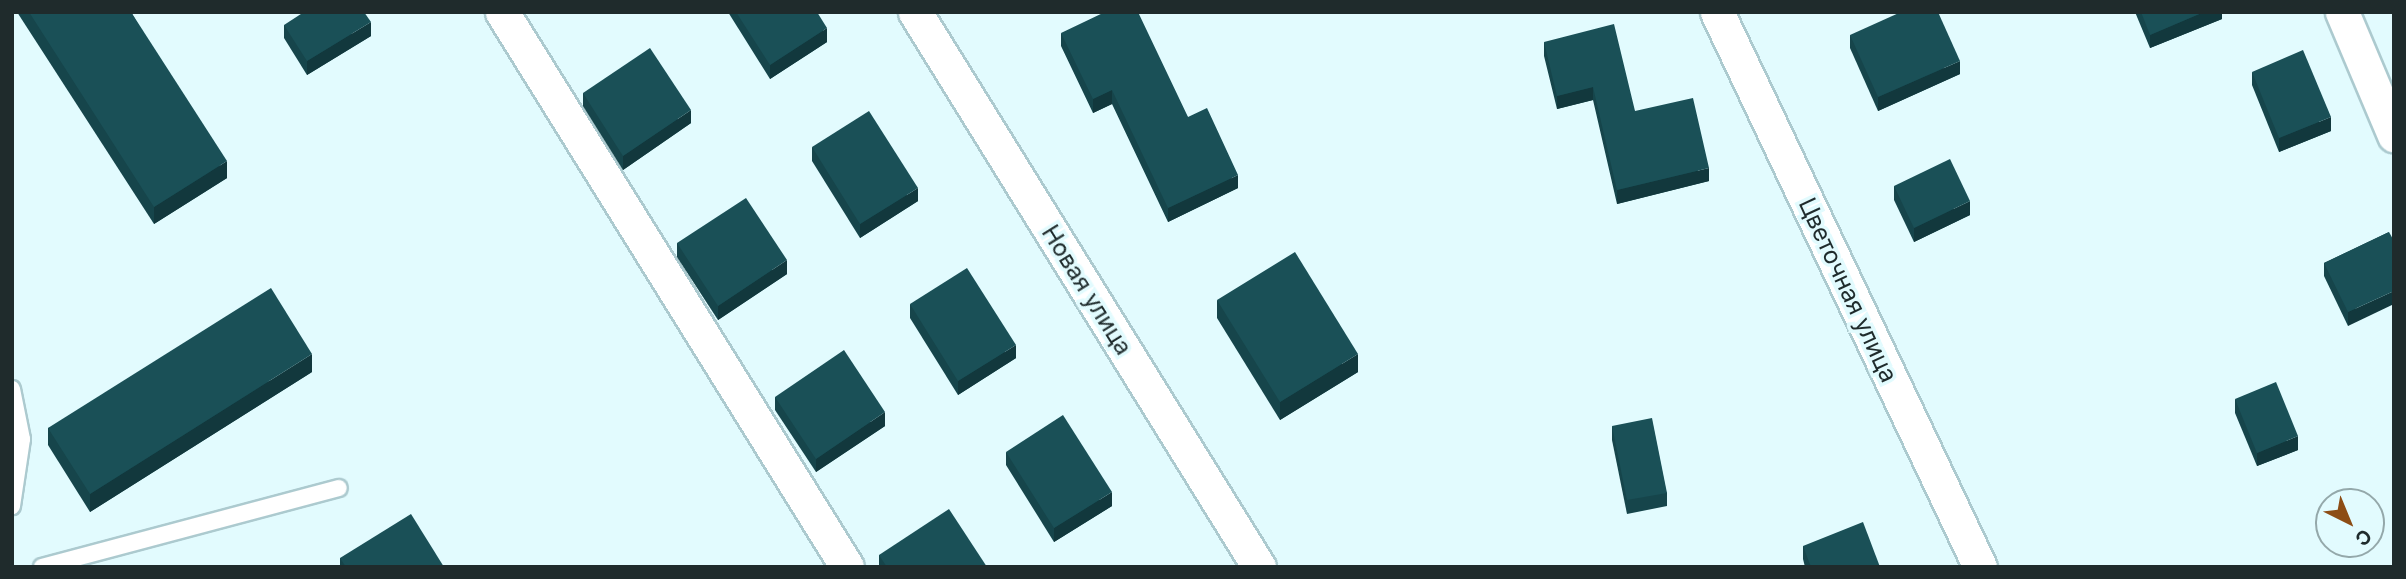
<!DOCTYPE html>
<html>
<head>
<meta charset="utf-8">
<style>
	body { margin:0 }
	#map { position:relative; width:2406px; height:579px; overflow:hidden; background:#e2fbfe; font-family:Inter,sans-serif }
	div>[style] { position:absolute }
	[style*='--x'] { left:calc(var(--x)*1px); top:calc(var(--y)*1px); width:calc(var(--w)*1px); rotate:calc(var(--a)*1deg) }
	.roads { filter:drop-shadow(2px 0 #accacf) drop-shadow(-2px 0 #accacf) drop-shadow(0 2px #accacf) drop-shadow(0 -2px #accacf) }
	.lane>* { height:16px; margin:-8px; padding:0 8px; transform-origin:8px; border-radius:8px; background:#fff }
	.street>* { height:33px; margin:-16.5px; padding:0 16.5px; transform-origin:16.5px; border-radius:16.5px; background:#fff }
	.wall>* { inset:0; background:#16454b }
	.shaded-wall>* { inset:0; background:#12383d }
	.building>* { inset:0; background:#1a5057 }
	span { translate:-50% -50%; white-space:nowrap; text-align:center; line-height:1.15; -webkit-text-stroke:7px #e2fbfe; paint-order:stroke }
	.street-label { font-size:24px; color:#1f2b2c }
	.frame { position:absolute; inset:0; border:14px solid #1f2b2c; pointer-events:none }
	.north { position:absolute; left:2315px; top:488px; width:70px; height:70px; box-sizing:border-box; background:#e2fbfe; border:2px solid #94a8aa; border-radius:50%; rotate:137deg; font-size:19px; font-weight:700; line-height:28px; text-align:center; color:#1f2b2c }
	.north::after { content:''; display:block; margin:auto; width:24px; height:32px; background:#8d4d15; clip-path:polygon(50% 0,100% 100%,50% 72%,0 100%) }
</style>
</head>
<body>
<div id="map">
	<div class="roads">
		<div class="lane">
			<div style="--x:12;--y:389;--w:51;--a:78.7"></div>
			<div style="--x:22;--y:439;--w:68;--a:98.5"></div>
			<div style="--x:42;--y:567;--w:307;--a:-14.9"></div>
		</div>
		<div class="street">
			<div style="--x:502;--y:12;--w:653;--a:58.13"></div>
			<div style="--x:915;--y:12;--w:653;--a:58.21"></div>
			<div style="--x:1717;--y:12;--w:614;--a:64.64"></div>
			<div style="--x:2342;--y:12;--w:134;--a:67.1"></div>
		</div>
	</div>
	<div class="wall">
		<div style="clip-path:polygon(17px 12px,131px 12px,227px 178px,154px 224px)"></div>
		<div style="clip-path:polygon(728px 12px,817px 12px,827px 42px,770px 79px)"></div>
		<div style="clip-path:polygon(2135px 12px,2222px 12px,2222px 19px,2150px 48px)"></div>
		<div style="clip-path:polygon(284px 25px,371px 36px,307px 75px,284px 38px)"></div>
		<div style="clip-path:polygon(1061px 33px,1188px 117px,1238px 188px,1168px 222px,1112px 104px,1093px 113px,1061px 46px)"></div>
		<div style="clip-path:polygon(1850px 35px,1960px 74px,1878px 111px,1850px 48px)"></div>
		<div style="clip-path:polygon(1544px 42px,1635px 111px,1709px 181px,1617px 204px,1593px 100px,1557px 109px,1544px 56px)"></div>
		<div style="clip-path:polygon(2252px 72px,2331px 131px,2279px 152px,2252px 85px)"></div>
		<div style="clip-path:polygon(583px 93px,691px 123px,623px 170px,583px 106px)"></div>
		<div style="clip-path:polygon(812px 147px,918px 201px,860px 238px,812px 161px)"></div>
		<div style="clip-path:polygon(1894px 186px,1970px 215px,1914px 242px,1894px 200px)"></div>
		<div style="clip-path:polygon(2389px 232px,2348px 326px,2324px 276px,2324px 263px)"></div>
		<div style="clip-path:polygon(677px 243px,787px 274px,718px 320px,677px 257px)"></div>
		<div style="clip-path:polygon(1217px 300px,1358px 372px,1280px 420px,1217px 318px)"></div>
		<div style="clip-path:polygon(910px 304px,1016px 358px,958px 395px,910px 318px)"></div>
		<div style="clip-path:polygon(312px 372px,90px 512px,48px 445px,48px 428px)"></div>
		<div style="clip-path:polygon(775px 397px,885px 426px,816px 472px,775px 410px)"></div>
		<div style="clip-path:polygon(2235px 399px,2298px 450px,2257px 466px,2235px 413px)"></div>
		<div style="clip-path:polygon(1612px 426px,1667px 493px,1667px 506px,1627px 514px,1612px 440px)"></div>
		<div style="clip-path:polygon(1006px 452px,1112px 506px,1054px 542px,1006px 465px)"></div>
		<div style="clip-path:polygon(1803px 546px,1880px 567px,1805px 567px,1803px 559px)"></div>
		<div style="clip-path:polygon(879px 555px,987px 567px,879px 567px)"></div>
		<div style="clip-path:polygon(340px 558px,444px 567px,340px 567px)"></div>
	</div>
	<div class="shaded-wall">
		<div style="clip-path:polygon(2204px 12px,2222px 12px,2222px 19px,2150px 48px,2150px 35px)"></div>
		<div style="clip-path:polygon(371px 22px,371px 36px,307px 75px,307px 61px)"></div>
		<div style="clip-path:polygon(827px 28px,827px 42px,770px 79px,770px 65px)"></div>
		<div style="clip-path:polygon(1960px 61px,1960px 74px,1878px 111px,1878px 97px)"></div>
		<div style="clip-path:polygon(1593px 87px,1593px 100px,1557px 109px,1557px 96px)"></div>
		<div style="clip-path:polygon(1112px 90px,1112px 104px,1093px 113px,1093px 99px)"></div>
		<div style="clip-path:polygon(691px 110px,691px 123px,623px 170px,623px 156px)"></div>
		<div style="clip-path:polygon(2331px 117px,2331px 131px,2279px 152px,2279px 138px)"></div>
		<div style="clip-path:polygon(227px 161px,227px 178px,154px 224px,154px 207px)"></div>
		<div style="clip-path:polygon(1709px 168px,1709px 181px,1617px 204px,1617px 190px)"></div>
		<div style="clip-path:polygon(1238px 175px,1238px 188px,1168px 222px,1168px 208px)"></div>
		<div style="clip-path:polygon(918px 188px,918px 201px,860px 238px,860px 224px)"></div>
		<div style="clip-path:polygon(1970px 201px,1970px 215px,1914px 242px,1914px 228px)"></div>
		<div style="clip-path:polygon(787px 260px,787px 274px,718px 320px,718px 306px)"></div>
		<div style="clip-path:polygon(2394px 291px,2394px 304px,2348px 326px,2348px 312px)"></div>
		<div style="clip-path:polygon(1016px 345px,1016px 358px,958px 395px,958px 381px)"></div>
		<div style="clip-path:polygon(312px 354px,312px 372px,90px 512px,90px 494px)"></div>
		<div style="clip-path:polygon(1358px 354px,1358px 372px,1280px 420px,1280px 402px)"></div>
		<div style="clip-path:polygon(885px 412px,885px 426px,816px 472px,816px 459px)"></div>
		<div style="clip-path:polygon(2298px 436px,2298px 450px,2257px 466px,2257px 453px)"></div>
		<div style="clip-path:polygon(1112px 492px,1112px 506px,1054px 542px,1054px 528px)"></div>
	</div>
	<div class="building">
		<div style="clip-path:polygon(29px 12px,131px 12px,227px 161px,154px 207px)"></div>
		<div style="clip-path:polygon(304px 12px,364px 12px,371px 22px,307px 61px,284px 25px)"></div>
		<div style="clip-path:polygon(736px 12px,817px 12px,827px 28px,770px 65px)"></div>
		<div style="clip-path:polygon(1105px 12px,1138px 12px,1188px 117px,1207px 108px,1238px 175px,1168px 208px,1112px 90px,1093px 99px,1061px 33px)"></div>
		<div style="clip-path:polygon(1901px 12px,1938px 12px,1960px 61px,1878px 97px,1850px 35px)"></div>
		<div style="clip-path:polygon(2141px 12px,2204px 12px,2150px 35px)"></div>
		<div style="clip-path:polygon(1614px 24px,1635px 111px,1693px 98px,1709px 168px,1617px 190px,1593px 87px,1557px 96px,1544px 42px)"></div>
		<div style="clip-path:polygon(650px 48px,691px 110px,623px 156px,583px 93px)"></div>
		<div style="clip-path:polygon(2303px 50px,2331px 117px,2279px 138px,2252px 72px)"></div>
		<div style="clip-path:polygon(869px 111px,918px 188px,860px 224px,812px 147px)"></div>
		<div style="clip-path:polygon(1950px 159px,1970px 201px,1914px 228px,1894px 186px)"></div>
		<div style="clip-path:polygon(746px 198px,787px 260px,718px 306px,677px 243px)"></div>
		<div style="clip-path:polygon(2389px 232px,2394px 241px,2394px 291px,2348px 312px,2324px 263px)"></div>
		<div style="clip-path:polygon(1295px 252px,1358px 354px,1280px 402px,1217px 300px)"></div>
		<div style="clip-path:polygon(967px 268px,1016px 345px,958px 381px,910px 304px)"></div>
		<div style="clip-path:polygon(271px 288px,312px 354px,90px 494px,48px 428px)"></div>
		<div style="clip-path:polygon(844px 350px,885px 412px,816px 459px,775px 397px)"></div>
		<div style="clip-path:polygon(2276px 382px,2298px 436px,2257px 453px,2235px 399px)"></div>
		<div style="clip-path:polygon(1063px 415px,1112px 492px,1054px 528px,1006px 452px)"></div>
		<div style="clip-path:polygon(1652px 418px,1667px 493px,1627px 500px,1612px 426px)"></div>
		<div style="clip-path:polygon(949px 509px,987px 567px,887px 567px,879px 555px)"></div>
		<div style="clip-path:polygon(411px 514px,444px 567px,346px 567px,340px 558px)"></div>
		<div style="clip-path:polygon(1863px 522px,1880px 567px,1811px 567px,1803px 546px)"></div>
	</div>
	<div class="street-label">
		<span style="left:1087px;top:290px;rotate:58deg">Новая улица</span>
		<span style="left:1848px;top:290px;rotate:65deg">Цветочная улица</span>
	</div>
	<div class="frame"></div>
	<div class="north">С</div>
</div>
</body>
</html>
